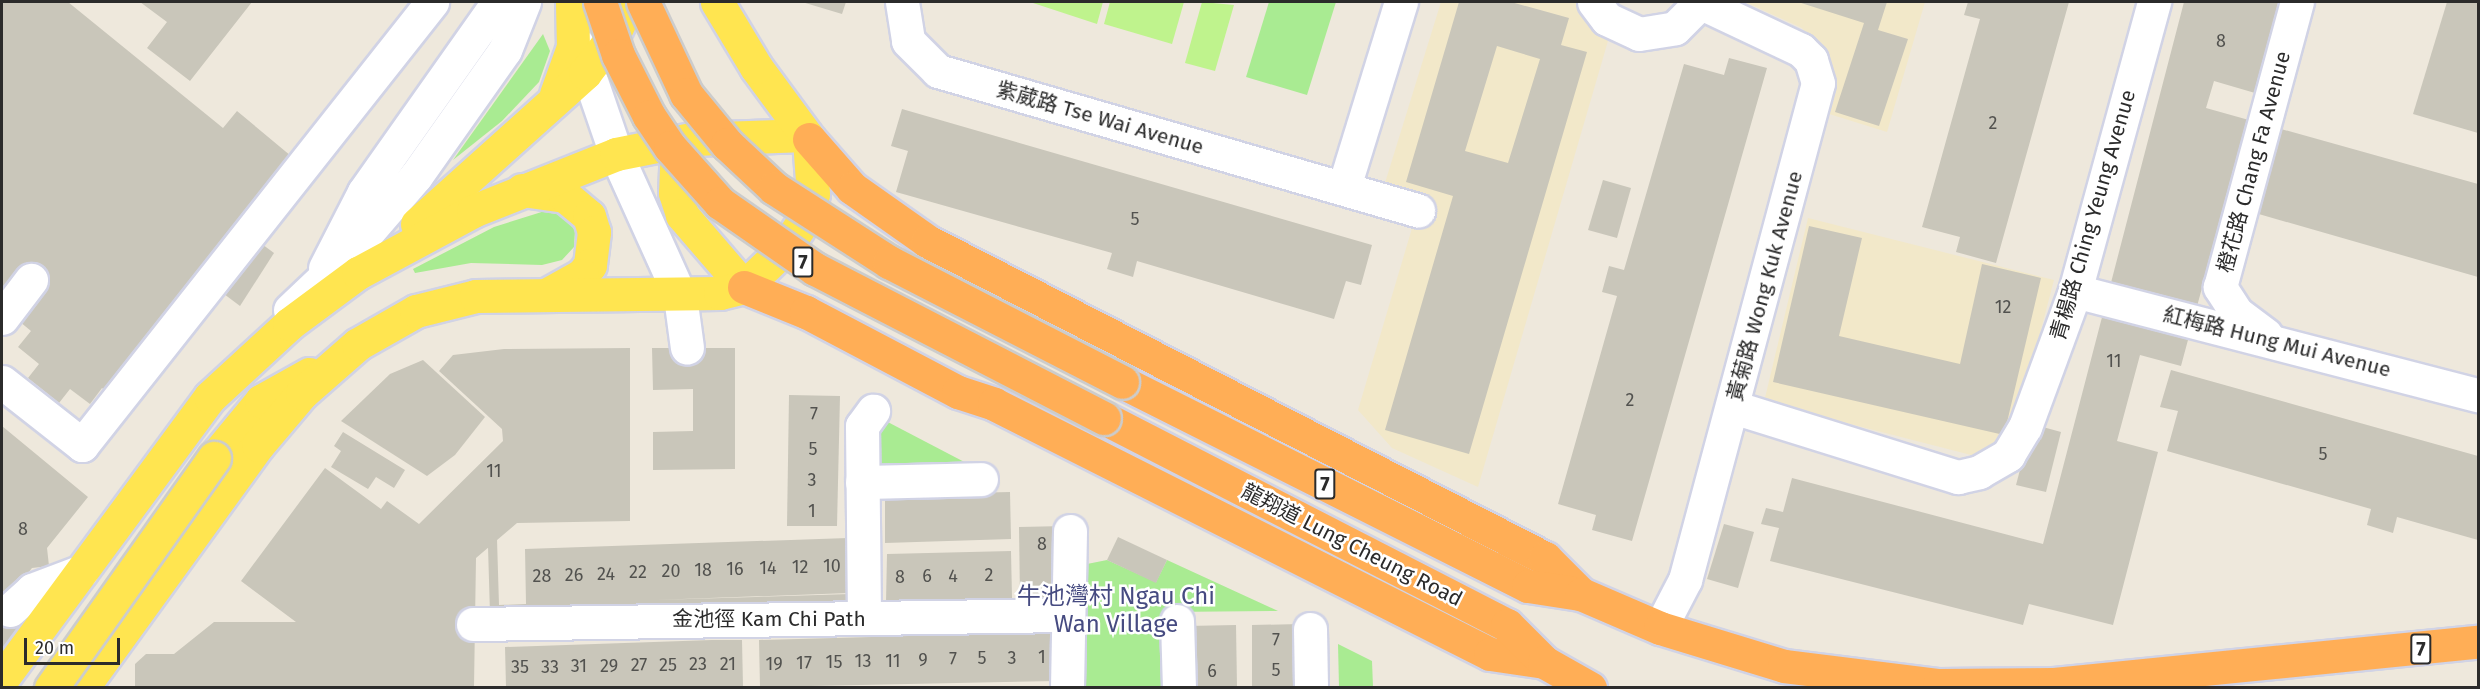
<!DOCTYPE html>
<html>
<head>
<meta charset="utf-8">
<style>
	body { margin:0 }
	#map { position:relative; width:2480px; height:689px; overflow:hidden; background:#eee8dc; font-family:"Fira Sans","Noto Sans TC",sans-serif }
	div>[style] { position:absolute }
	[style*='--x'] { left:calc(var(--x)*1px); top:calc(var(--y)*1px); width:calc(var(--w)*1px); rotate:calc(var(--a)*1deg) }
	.education>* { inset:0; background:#f2e8c9 }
	.green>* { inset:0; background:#a9eb92 }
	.pitch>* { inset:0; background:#bff38d }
	.building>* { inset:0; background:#c9c6ba }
	.roads { filter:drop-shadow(2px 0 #d1d3e5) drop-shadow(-2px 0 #d1d3e5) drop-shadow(0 2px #d1d3e5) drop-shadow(0 -2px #d1d3e5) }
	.minor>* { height:33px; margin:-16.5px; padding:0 16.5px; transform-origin:16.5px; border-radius:16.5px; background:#fff }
	.major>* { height:33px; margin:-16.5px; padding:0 16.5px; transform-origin:16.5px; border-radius:16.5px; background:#ffe550 }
	.highway>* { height:33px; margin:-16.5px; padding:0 16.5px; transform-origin:16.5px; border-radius:16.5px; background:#ffae56 }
	.bridges { filter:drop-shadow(2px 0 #ccc) drop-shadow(-2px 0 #ccc) drop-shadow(0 2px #ccc) drop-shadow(0 -2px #ccc) }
	.major-bridge>* { height:33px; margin:-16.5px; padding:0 16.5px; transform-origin:16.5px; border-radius:16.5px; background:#ffe550 }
	.highway-bridge>* { height:33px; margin:-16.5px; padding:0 16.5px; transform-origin:16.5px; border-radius:16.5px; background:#ffae56 }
	span { translate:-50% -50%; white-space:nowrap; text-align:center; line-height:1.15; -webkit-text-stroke:5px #fff; paint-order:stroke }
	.number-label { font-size:18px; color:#52524f }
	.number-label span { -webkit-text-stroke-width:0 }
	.shield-label span { padding:2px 4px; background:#fff; border:2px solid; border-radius:4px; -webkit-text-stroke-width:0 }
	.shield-label { font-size:20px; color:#2b2b2b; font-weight:700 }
	.street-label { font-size:21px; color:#2b2b2b }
	.quarter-label { font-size:24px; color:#464b81 }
	.frame { position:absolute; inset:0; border:3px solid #2b2b2b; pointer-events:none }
	.scale { position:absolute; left:24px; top:638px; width:96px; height:27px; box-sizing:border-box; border:3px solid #2b2b2b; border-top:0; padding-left:8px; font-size:18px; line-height:21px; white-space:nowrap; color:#2b2b2b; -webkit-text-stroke:4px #fff; paint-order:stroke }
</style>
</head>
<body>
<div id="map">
	<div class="education">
		<div style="clip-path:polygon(1441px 2px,1577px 2px,1608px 41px,1478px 487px,1392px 448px,1358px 410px,1421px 198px,1384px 186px)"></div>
		<div style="clip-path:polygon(1745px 2px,1925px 2px,1887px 132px,1826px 113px,1823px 57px,1802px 28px)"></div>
		<div style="clip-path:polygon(1808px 218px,2054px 280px,2013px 436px,1979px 457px,1764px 402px)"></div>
	</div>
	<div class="green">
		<div style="clip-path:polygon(1269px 2px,1336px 2px,1307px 95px,1246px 77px)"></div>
		<div style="clip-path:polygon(543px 34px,550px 51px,539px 82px,502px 121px,453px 160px)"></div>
		<div style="clip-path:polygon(548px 210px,559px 212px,575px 230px,574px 247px,562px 260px,542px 265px,471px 263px,415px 273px,413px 269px,494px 227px)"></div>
		<div style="clip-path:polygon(882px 419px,972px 466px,877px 467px)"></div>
		<div style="clip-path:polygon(1107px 560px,1156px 582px,1167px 560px,1278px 611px,1167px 612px,1168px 687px,1079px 687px,1077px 566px)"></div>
		<div style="clip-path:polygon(1338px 644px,1372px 661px,1373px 687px,1339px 687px)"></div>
	</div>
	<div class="pitch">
		<div style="clip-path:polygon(1030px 2px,1103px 2px,1097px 24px)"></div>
		<div style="clip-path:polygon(1110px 2px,1184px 2px,1172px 44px,1104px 24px)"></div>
		<div style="clip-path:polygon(1202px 2px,1234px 5px,1215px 71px,1185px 63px)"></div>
	</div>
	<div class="building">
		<div style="clip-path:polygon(2px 2px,68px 2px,223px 128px,237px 111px,297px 161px,109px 394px,102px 388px,90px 404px,70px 389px,59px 403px,28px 378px,39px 364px,18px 347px,31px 331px,2px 307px)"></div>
		<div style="clip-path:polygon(140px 2px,252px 2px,190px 81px,147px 48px,167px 22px)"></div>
		<div style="clip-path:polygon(802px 2px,846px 2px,842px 14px)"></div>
		<div style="clip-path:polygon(evenodd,1459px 2px,1511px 2px,1569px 18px,1561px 45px,1587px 52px,1469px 454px,1385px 430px,1453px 196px,1406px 182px,1459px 2px,1497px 46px,1540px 59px,1508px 163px,1465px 151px,1497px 46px)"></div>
		<div style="clip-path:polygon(1798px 2px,1887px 2px,1878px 30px,1908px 39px,1879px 126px,1835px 112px,1864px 23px)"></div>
		<div style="clip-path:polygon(1968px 2px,2069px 2px,1996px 263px,1956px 252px,1960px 237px,1922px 227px,1980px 19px,1964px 15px)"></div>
		<div style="clip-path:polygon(2184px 2px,2279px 2px,2255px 93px,2214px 81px,2206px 108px,2478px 184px,2478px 277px,2238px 208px,2250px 168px,2235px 165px,2181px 366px,2140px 355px,2117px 441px,2158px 452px,2113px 625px,2029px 604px,2023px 625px,1770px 561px,1779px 528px,1761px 524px,1766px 508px,1783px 512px,1792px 478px,2043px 544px)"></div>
		<div style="clip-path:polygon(2447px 2px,2478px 2px,2478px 133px,2413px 114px)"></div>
		<div style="clip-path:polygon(1729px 58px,1767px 68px,1632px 541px,1592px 530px,1596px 515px,1558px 504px,1617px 296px,1602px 292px,1609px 266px,1624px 270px,1684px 64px,1724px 75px)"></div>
		<div style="clip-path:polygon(902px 109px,1372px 245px,1361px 285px,1346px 281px,1334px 319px,1137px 261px,1133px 277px,1107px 269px,1112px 253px,896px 192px,908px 151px,891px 146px)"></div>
		<div style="clip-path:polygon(1603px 180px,1631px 188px,1617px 238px,1588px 230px)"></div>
		<div style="clip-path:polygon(1809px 226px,1862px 238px,1839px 336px,1960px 364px,1982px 264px,2041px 278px,2004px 435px,1773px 382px)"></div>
		<div style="clip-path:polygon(255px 239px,274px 253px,240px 306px,216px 288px)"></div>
		<div style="clip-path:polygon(630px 348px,630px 521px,517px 523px,476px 558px,474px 687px,135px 687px,135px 664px,146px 654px,174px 654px,214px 622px,296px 622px,241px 581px,325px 468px,381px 509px,387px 501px,419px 524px,503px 441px,502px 429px,439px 371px,453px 355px,504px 349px)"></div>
		<div style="clip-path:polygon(652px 348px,735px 348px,735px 469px,653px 470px,653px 432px,693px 431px,693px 389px,653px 390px)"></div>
		<div style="clip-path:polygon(423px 360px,485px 417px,455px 455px,427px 476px,341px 421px,390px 374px)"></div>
		<div style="clip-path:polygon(2171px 370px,2478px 456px,2478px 540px,2397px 517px,2393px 533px,2367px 525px,2371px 509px,2167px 451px,2178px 411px,2160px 407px)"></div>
		<div style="clip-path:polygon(789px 395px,840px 396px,837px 526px,787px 526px)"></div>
		<div style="clip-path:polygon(2032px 424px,2061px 432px,2046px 492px,2016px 485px)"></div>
		<div style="clip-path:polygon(2px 426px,88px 497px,47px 548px,49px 566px,32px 568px,2px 606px)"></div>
		<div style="clip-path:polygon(343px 432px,405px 470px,394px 488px,376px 477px,368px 489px,331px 467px,341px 451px,334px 446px)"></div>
		<div style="clip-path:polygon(1010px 492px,1011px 539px,885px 543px,885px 495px)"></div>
		<div style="clip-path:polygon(1724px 524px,1754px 532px,1738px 588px,1707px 579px)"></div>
		<div style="clip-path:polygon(1065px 526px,1066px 597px,1020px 598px,1019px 527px)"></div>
		<div style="clip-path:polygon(1118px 537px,1167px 560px,1156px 583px,1107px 560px)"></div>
		<div style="clip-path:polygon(848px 538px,849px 593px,655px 600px,850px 594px,850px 604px,490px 614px,488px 547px,497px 539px,499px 605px,526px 604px,525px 549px)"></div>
		<div style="clip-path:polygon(1011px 551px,1012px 598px,886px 602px,887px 554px)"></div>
		<div style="clip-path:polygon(2px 609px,32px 633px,2px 671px)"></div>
		<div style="clip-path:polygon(1300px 624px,1300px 687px,1252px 687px,1252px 625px)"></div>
		<div style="clip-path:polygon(1236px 625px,1237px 687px,1188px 687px,1187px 626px)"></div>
		<div style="clip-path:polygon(1056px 632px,1057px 681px,760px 687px,759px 640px)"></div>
		<div style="clip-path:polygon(712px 640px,742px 640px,743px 687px,506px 687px,505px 647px)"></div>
	</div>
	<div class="roads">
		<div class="minor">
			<div style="--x:902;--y:2;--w:39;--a:81"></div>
			<div style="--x:908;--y:41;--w:42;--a:45"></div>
			<div style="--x:938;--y:71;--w:500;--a:16.2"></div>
			<div style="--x:1594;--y:2;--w:21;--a:53"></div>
			<div style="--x:1607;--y:19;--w:35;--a:25"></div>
			<div style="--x:1639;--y:34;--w:36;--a:-9"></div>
			<div style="--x:1675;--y:28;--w:37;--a:-45"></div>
			<div style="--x:579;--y:46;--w:114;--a:71.1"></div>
			<div style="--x:616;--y:154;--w:156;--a:65.7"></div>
			<div style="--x:680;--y:296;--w:52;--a:82.3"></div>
			<div style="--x:1344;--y:187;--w:194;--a:-72.9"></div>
			<div style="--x:325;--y:268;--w:85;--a:-62.8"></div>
			<div style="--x:364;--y:192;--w:232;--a:-54.8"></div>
			<div style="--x:2075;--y:291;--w:416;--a:14.5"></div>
			<div style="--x:290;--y:310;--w:80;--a:-43.5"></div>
			<div style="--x:348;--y:255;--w:104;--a:-49.3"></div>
			<div style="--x:416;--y:176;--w:154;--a:-54.8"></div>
			<div style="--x:505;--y:50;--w:52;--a:-68.4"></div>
			<div style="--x:2;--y:318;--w:48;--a:-52.7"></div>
			<div style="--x:2266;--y:335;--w:38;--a:-143"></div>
			<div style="--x:2236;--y:312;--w:30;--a:-123"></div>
			<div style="--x:2220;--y:287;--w:295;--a:-74.9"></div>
			<div style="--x:2;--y:382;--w:102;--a:38.2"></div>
			<div style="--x:82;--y:445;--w:565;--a:-51.69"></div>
			<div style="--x:1733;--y:407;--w:236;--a:17.3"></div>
			<div style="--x:1958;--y:477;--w:22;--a:-13"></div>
			<div style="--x:1979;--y:472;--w:34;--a:-30"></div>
			<div style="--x:2008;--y:455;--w:33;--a:-59"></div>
			<div style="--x:2025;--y:427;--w:145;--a:-69.8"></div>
			<div style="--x:2075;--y:291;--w:300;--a:-74.7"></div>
			<div style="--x:862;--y:482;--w:119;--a:-1.4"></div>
			<div style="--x:10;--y:610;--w:30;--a:-42"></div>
			<div style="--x:32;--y:590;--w:53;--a:-20.8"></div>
			<div style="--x:864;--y:617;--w:191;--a:-90.6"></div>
			<div style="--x:862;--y:426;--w:19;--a:-54"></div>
			<div style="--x:1177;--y:621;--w:67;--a:88.3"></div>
			<div style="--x:473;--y:624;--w:593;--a:-0.87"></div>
			<div style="--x:1660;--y:628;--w:54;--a:-62.5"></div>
			<div style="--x:1685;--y:580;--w:514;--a:-75.02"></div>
			<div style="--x:1818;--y:83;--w:24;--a:-107"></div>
			<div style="--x:1811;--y:60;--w:14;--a:-135"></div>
			<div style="--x:1801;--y:50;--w:110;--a:-154.8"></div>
			<div style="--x:1310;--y:629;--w:59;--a:89"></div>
			<div style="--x:1067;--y:688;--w:157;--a:-88.9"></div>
		</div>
		<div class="major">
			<div style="--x:556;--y:94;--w:50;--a:-70.1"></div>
			<div style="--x:573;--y:47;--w:45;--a:-91.3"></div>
			<div style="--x:692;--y:139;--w:34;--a:118"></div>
			<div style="--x:676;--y:169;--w:24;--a:92"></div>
			<div style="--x:675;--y:193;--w:23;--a:72"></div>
			<div style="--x:682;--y:215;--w:95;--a:49.3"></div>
			<div style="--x:522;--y:190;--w:43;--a:7.9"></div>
			<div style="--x:565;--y:196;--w:31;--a:40"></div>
			<div style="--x:589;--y:216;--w:17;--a:73"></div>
			<div style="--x:594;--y:232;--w:33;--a:97"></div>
			<div style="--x:590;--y:265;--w:13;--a:129"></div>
			<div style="--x:582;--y:275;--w:39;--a:151"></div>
			<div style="--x:417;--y:224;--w:226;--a:-41.9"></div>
			<div style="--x:585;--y:73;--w:44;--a:-52.4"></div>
			<div style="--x:612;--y:38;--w:40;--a:-65"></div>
			<div style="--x:214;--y:458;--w:74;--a:-50.5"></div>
			<div style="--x:261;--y:401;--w:55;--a:-29.4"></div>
			<div style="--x:2;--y:679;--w:350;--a:-53.6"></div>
			<div style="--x:210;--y:397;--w:108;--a:-42.7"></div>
			<div style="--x:289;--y:324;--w:86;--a:-36.5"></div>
			<div style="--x:358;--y:273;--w:131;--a:-28.3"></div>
			<div style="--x:473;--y:211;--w:154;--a:-21.7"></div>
			<div style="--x:616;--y:154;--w:77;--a:-11.2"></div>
			<div style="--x:692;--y:139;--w:114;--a:-2"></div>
			<div style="--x:82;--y:688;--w:300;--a:-54.1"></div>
			<div style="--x:258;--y:445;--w:68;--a:-49.8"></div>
			<div style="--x:302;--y:393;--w:74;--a:-41.2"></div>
			<div style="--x:358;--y:344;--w:67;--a:-29.6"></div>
			<div style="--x:416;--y:311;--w:62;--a:-14"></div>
			<div style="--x:476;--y:296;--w:244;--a:-0.7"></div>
			<div style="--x:720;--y:293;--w:25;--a:-14"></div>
			<div style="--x:744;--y:287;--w:59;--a:-43.6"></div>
			<div style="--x:787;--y:246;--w:30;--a:-57"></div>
			<div style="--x:803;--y:221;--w:29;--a:-70"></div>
			<div style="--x:813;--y:194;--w:55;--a:-94.2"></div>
			<div style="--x:809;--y:139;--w:89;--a:-126.4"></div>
			<div style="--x:756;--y:67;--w:76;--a:-121"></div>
		</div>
		<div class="highway">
			<div style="--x:809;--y:139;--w:65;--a:48.7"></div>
			<div style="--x:852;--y:188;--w:92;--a:35.2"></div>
			<div style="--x:927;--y:241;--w:695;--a:27.16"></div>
			<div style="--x:1545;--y:558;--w:51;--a:45"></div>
			<div style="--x:744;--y:287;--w:67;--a:22"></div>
			<div style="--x:806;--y:312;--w:172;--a:27.8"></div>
			<div style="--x:958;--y:392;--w:38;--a:18"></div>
			<div style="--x:994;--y:404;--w:555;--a:26.75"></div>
			<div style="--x:1490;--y:654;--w:55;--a:8.4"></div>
			<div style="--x:1122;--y:382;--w:454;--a:26.7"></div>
			<div style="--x:1528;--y:586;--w:54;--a:8.6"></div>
			<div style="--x:1581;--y:594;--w:86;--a:23.3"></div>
			<div style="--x:1660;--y:628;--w:130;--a:17"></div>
			<div style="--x:1784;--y:666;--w:156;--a:7"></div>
			<div style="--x:1939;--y:685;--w:115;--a:-0.5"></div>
			<div style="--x:2054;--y:684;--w:426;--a:-5.7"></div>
			<div style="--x:1104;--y:418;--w:453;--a:27.2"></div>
			<div style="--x:1507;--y:625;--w:52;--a:45"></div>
			<div style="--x:1544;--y:662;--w:53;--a:29.5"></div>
		</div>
	</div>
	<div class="bridges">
		<div class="major-bridge">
			<div style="--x:51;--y:688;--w:282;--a:-54.7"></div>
		</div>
		<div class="highway-bridge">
			<div style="--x:600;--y:2;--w:56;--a:71.2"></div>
			<div style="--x:618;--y:55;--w:68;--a:63.1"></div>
			<div style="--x:649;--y:116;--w:37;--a:56"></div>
			<div style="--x:670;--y:147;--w:75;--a:48.2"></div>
			<div style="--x:720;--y:203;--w:116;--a:34.8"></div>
			<div style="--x:815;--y:269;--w:325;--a:27.3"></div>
			<div style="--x:643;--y:2;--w:102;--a:64.9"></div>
			<div style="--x:686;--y:94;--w:65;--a:50.6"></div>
			<div style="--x:727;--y:144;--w:64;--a:43.1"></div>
			<div style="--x:774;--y:188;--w:137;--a:32.8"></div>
			<div style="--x:889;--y:262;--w:262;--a:27.2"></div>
		</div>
	</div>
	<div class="number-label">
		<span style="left:2221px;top:41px">8</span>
		<span style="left:1993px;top:123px">2</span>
		<span style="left:1135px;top:219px">5</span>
		<span style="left:2003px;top:307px">12</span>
		<span style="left:2114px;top:361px">11</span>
		<span style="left:1630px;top:400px">2</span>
		<span style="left:814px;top:414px">7</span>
		<span style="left:813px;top:449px">5</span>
		<span style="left:2323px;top:454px">5</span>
		<span style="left:494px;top:471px">11</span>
		<span style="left:812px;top:480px">3</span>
		<span style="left:812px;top:511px">1</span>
		<span style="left:23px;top:529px">8</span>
		<span style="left:1042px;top:544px">8</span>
		<span style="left:832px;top:566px">10</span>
		<span style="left:800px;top:567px">12</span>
		<span style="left:768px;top:568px">14</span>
		<span style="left:735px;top:569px">16</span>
		<span style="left:703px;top:570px">18</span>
		<span style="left:671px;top:571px">20</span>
		<span style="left:638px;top:572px">22</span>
		<span style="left:606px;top:574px">24</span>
		<span style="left:574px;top:575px">26</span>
		<span style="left:989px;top:575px">2</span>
		<span style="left:542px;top:576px">28</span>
		<span style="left:927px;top:576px">6</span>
		<span style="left:953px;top:576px">4</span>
		<span style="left:900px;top:577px">8</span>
		<span style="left:1276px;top:640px">7</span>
		<span style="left:1042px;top:657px">1</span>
		<span style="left:982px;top:658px">5</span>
		<span style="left:1012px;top:658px">3</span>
		<span style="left:953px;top:659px">7</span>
		<span style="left:923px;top:660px">9</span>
		<span style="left:863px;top:661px">13</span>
		<span style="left:893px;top:661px">11</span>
		<span style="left:834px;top:662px">15</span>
		<span style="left:804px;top:663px">17</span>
		<span style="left:698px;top:664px">23</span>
		<span style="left:728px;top:664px">21</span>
		<span style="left:774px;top:664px">19</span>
		<span style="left:639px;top:665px">27</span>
		<span style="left:668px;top:665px">25</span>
		<span style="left:579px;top:666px">31</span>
		<span style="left:609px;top:666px">29</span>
		<span style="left:520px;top:667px">35</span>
		<span style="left:550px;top:667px">33</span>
		<span style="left:1276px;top:670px">5</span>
		<span style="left:1212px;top:671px">6</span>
	</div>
	<div class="shield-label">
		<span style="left:803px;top:262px">7</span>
		<span style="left:1325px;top:484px">7</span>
		<span style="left:2421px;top:649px">7</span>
	</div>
	<div class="street-label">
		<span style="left:1100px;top:118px;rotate:16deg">紫葳路 Tse Wai Avenue</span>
		<span style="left:2254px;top:162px;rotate:-75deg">橙花路 Chang Fa Avenue</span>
		<span style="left:2093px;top:215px;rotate:-74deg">青楊路 Ching Yeung Avenue</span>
		<span style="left:1765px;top:286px;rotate:-75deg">黃菊路 Wong Kuk Avenue</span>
		<span style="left:2277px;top:342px;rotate:14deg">紅梅路 Hung Mui Avenue</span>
		<span style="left:1352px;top:545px;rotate:27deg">龍翔道 Lung Cheung Road</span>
		<span style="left:769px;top:619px">金池徑 Kam Chi Path</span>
	</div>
	<div class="quarter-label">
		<span style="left:1116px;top:611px">牛池灣村 Ngau Chi<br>Wan Village</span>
	</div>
	<div class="frame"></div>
	<div class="scale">20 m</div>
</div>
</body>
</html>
